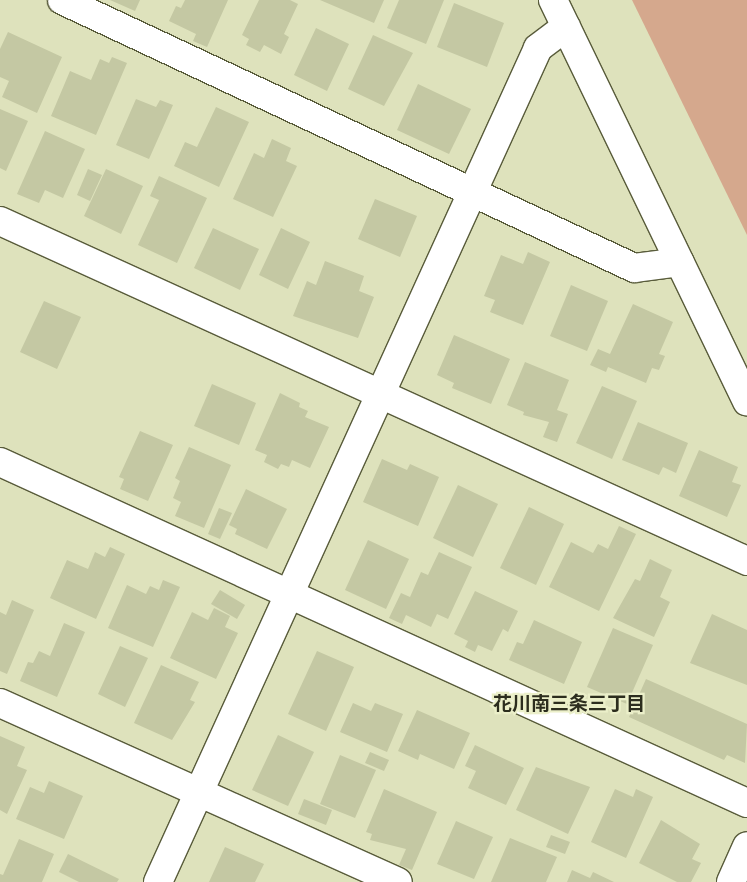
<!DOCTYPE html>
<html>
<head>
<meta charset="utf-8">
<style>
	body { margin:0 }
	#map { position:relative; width:747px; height:882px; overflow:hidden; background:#dee2bc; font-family:"Zilla Slab","Noto Sans JP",serif }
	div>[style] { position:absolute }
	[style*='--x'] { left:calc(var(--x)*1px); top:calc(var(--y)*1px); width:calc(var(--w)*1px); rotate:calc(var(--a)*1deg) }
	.green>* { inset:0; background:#d5a88d }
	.building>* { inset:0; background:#c4c8a3 }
	.roads { filter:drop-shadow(1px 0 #595c3b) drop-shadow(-1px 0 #595c3b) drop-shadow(0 1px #595c3b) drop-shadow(0 -1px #595c3b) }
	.minor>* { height:28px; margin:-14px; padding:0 14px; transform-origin:14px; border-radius:14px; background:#fff }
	span { translate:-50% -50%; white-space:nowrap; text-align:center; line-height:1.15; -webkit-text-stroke:4.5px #ebefc9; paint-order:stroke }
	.neighbourhood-label { font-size:19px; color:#2c2d1e; font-weight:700 }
</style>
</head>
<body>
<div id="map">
	<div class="green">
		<div style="clip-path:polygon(632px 0,747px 0,747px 235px)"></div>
	</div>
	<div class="building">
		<div style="clip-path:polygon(110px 0,140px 0,135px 11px)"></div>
		<div style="clip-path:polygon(185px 0,228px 0,207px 47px,193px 41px,196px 34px,169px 21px,176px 6px,181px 8px)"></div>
		<div style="clip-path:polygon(259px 0,290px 0,298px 4px,284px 34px,289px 37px,281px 54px,264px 45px,260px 52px,246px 45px,249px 39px,242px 35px)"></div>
		<div style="clip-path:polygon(320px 0,384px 0,374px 23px)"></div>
		<div style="clip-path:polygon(399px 0,444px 0,426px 44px,387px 28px)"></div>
		<div style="clip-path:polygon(454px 3px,504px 23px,487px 67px,437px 47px)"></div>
		<div style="clip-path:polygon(316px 28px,349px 44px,327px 91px,294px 75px)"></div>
		<div style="clip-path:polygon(8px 32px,62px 57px,37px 113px,2px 97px,9px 81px,0 77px,0 49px)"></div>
		<div style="clip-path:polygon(373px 35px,413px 53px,384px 106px,348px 89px)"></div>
		<div style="clip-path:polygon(112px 57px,127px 63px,96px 135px,51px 116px,70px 71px,91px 80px,100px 59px,109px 63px)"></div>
		<div style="clip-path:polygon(418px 84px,471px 109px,449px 154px,397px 130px)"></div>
		<div style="clip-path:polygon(136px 99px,156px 107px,160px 100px,173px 105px,149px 159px,116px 145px)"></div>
		<div style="clip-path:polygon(216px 107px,249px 122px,219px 187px,174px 166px,185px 142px,197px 147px)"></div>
		<div style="clip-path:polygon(0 109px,28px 121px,6px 171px,0 168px)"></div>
		<div style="clip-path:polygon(45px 131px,85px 149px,63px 198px,45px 190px,39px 203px,17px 194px)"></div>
		<div style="clip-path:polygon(272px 139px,291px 148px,286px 161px,297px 166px,273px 217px,233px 199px,254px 153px,264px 158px)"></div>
		<div style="clip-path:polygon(88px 169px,102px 175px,90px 201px,77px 195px)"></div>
		<div style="clip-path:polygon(106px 169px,143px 186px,121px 234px,84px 216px)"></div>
		<div style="clip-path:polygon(159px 176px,207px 198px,177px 263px,138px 245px,159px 200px,150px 196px)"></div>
		<div style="clip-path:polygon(375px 199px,417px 216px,400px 257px,358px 239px)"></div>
		<div style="clip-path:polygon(213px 228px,259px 249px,240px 290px,194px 268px)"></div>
		<div style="clip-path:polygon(281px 228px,310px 242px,288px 289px,259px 275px)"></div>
		<div style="clip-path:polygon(528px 252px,550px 262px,523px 325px,490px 312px,495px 300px,484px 296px,501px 255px,523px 264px)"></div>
		<div style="clip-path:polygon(325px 261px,364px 276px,359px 291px,374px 297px,358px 338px,293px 316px,307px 281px,316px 285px)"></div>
		<div style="clip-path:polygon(571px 285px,608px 301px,587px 351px,550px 336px)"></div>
		<div style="clip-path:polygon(44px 301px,81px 317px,57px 369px,20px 352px)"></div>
		<div style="clip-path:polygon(633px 304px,673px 322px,659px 354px,665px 356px,659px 370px,652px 368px,646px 383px,608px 367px,606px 372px,590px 365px,598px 349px,610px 354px)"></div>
		<div style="clip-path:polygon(454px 335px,510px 359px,491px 404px,452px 388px,454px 383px,437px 375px)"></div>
		<div style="clip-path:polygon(525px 362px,569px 380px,557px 410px,568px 414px,557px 442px,543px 437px,549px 422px,523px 415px,524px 412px,507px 405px)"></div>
		<div style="clip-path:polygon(212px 384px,256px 403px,239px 445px,194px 426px)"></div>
		<div style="clip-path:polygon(602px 386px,637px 401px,612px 459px,576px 443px)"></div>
		<div style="clip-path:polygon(280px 393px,300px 403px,299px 407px,308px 411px,305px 417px,329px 427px,310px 468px,292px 460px,289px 467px,281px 464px,278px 469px,264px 462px,267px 455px,255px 450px)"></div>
		<div style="clip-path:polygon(638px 422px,688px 443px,676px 473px,663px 467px,659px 475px,622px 460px)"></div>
		<div style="clip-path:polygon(140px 431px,173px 445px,148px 501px,120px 489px,124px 479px,119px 477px)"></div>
		<div style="clip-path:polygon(189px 447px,231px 465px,204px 528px,175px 516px,181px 502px,173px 498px,180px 481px,175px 478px)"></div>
		<div style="clip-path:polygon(699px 450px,738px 467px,732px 482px,741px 485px,727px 517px,679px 496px)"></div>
		<div style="clip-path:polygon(382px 459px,407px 470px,410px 464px,439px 477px,418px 526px,363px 502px)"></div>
		<div style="clip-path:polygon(458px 485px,498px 504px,473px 557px,433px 538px)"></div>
		<div style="clip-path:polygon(246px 489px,287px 509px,267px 549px,235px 534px,237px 529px,229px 525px)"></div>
		<div style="clip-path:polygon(529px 507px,564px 524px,536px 585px,500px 568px)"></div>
		<div style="clip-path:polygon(219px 508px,232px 513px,220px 539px,208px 534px)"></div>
		<div style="clip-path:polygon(619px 526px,636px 534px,599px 611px,549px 587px,571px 542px,593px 553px,598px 544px,608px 549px)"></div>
		<div style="clip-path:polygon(368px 540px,409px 559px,386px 609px,345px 590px)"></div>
		<div style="clip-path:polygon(110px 547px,125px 554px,96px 619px,50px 598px,67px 560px,88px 569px,95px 552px,105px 557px)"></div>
		<div style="clip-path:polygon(439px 552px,472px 567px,448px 619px,437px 614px,431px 627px,406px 615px,402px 624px,389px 618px,401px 593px,410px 597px,421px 572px,428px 575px)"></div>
		<div style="clip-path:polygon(650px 559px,672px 570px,660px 597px,670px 602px,654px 637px,613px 618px,635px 579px,640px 581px)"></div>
		<div style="clip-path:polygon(163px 580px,180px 587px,153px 647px,108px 628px,127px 585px,146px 594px,150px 586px,159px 590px)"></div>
		<div style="clip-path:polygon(220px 590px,245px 605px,237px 619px,211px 604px)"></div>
		<div style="clip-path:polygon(475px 591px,518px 611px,508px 632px,503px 629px,492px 651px,478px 645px,475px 652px,465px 647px,468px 641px,454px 634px)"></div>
		<div style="clip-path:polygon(12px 600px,34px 610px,7px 674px,0 671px,0 612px,6px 615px)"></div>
		<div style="clip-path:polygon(214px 608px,230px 616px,225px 627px,238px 633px,216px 679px,170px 658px,192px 612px,208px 620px)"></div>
		<div style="clip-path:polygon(712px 614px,747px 630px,747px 685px,690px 663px)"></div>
		<div style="clip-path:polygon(534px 620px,582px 642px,564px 684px,509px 660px,517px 642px,523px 644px)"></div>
		<div style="clip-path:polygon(64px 623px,85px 632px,57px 697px,20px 681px,28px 662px,33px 663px,39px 651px,50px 656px)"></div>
		<div style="clip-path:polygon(613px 628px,653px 645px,627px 704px,587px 687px)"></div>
		<div style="clip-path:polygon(120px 646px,148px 658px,125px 707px,98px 694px)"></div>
		<div style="clip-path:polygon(317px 651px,354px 667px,326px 731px,288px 714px)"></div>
		<div style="clip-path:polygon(161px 665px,199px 682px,190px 700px,195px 702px,172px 740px,134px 723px)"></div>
		<div style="clip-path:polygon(646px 679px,747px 724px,745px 763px,727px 755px,724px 760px,629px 717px)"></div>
		<div style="clip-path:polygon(353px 703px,371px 711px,375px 703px,403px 714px,387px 752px,340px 732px)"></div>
		<div style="clip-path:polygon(417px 710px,470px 733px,454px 769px,420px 754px,418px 760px,398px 751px)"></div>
		<div style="clip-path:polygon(278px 735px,314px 752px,288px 806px,252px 790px)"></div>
		<div style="clip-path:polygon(0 736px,25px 747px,17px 766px,27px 770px,7px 814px,0 810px)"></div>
		<div style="clip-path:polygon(475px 745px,524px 768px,506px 805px,468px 788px,476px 771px,465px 766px)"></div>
		<div style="clip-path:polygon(370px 752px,389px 760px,384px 771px,365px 763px)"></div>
		<div style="clip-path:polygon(340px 755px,376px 770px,355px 818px,320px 804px)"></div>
		<div style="clip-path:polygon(536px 767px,590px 787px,568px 834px,516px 810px)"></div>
		<div style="clip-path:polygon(49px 781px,83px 796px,64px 839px,16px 819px,30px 787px,44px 793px)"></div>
		<div style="clip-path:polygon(384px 789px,437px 812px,412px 870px,399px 865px,406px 849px,370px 840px,372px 834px,366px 832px)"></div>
		<div style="clip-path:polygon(615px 789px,633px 797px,636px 789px,653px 797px,626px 858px,591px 842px)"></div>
		<div style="clip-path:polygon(304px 799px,332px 810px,326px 825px,298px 814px)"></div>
		<div style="clip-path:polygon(661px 820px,700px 844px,692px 859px,701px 863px,691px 882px,677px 882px,639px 863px)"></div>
		<div style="clip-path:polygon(456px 821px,493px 837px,474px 879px,437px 864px)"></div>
		<div style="clip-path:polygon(551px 835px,570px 842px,565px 854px,546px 847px)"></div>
		<div style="clip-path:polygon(510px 838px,557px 857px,546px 882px,491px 882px)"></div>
		<div style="clip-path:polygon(19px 839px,54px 854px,42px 882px,0 882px,0 874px,3px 875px)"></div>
		<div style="clip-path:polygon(225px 847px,264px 864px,255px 882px,209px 882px)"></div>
		<div style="clip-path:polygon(68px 854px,119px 879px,117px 882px,79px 882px,59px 872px)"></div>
		<div style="clip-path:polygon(572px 870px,590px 878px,593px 872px,614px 882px,567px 882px)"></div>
	</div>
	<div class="roads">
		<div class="minor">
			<div style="--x:62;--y:0;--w:632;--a:25.1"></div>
			<div style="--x:634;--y:268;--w:46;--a:-7.4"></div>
			<div style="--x:553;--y:0;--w:446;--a:64.2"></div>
			<div style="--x:0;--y:221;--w:821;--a:24.47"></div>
			<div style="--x:0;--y:462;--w:821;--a:24.54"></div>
			<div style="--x:0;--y:703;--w:436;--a:24.2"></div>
			<div style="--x:158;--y:882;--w:916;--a:-65.5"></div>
			<div style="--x:538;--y:48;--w:35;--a:-37"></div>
			<div style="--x:731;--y:882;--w:39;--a:-66"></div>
		</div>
	</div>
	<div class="neighbourhood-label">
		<span style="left:569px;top:704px">花川南三条三丁目</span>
	</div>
</div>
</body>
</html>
